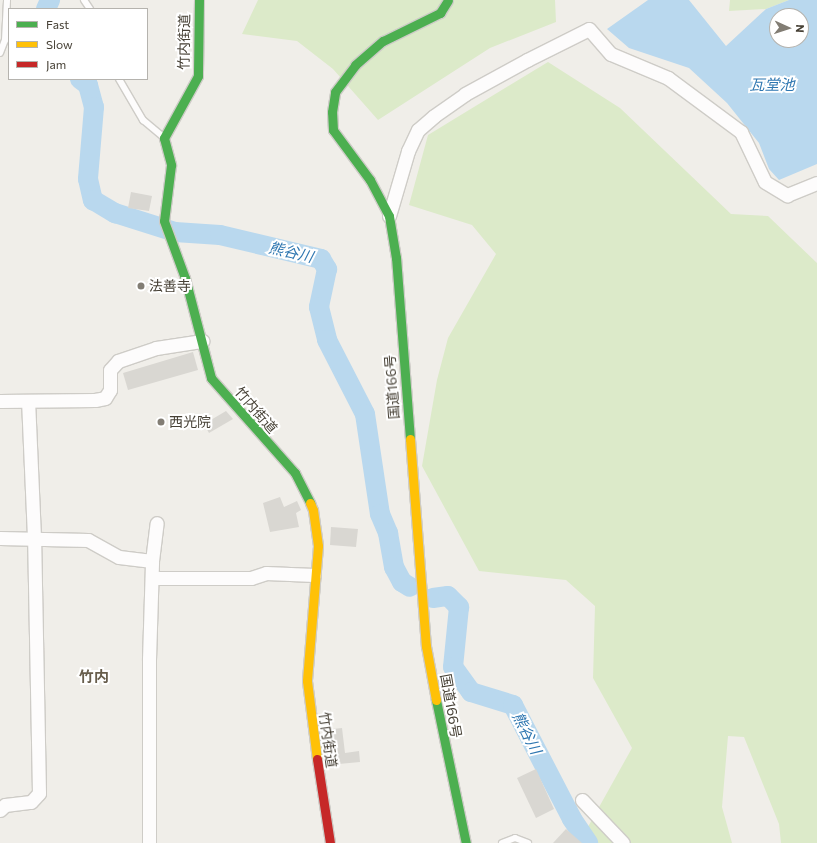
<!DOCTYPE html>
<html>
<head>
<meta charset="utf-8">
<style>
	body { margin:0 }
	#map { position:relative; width:817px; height:843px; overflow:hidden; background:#f0eee9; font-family:Commissioner,"Noto Sans JP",sans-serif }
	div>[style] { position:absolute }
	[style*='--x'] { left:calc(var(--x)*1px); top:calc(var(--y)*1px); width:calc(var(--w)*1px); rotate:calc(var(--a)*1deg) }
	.green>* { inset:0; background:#dceac9 }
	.water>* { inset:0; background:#b9d8ee }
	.river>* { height:20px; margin:-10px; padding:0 10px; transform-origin:10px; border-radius:10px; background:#b9d8ee }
	.building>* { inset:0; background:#d9d7d2 }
	.roads { filter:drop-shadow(1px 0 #ceccc7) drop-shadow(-1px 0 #ceccc7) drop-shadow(0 1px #ceccc7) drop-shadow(0 -1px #ceccc7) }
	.lane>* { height:6px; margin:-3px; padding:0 3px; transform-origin:3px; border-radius:3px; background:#fdfcfc }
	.street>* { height:13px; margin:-6.5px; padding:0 6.5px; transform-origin:6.5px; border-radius:6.5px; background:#fdfcfc }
	.fast>* { height:9px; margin:-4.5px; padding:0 4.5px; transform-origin:4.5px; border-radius:4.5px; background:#4caf50 }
	.slow>* { height:9px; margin:-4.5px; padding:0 4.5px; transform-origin:4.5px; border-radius:4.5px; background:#ffc107 }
	.jam>* { height:9px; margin:-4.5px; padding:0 4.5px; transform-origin:4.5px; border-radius:4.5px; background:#c62828 }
	.dots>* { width:11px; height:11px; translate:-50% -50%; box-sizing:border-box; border:2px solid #fff; border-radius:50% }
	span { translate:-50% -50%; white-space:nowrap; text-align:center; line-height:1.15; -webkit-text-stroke:4px #fff; paint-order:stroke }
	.street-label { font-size:14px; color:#464035 }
	.poi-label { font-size:14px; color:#464035 }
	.left { translate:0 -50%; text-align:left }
	.water-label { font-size:15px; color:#2f77b1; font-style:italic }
	.neighbourhood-label { font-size:15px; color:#685e4d; font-weight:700 }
	.legend { position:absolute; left:8px; top:8px; width:140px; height:72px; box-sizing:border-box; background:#fff; border:1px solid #b5b3ae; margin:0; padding:5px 7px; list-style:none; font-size:12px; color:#464035 }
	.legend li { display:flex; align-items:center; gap:8px; height:20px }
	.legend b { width:20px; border:1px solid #b5b3ae }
	.north { position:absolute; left:769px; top:8px; width:40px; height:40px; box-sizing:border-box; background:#fff; border:1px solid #b5b3ae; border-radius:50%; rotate:93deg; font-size:11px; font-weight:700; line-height:16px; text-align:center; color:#464035 }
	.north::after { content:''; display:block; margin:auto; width:14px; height:18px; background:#827d74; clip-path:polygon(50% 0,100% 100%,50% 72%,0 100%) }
</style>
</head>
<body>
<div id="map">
	<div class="green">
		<div style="clip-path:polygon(258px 0,555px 0,556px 22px,490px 48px,378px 120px,333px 69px,297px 41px,242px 34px)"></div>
		<div style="clip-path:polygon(730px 0,789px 0,766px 9px,729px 11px)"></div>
		<div style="clip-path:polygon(548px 62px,620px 108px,731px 214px,768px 216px,817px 263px,817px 843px,781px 843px,779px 824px,744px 737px,728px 736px,722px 807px,732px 843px,579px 843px,632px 748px,593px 678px,595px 606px,566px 580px,479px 571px,422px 466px,437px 380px,448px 338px,496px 254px,472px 225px,409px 205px,428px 135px)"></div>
	</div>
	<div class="water">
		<div style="clip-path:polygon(evenodd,648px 0,689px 0,726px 46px,766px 9px,789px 0,817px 0,817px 164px,779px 180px,769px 169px,759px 143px,727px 103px,689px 68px,629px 48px,607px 29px,648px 0,777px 16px,801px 16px,801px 40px,777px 40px,777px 16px)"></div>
	</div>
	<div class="river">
		<div style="--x:46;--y:9;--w:10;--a:-66"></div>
		<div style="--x:80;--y:79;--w:10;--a:37"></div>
		<div style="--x:88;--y:85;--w:23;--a:75"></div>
		<div style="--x:94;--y:107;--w:72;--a:94.8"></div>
		<div style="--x:88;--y:179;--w:22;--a:77"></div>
		<div style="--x:93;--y:200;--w:26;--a:31"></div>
		<div style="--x:115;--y:213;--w:63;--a:17.6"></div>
		<div style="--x:175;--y:232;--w:45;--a:3.8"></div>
		<div style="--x:220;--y:235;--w:104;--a:13.4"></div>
		<div style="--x:321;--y:259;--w:12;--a:59"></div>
		<div style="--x:327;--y:269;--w:39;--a:102"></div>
		<div style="--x:319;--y:307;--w:34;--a:76"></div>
		<div style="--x:327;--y:340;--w:83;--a:62.8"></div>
		<div style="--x:365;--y:414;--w:101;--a:81.5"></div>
		<div style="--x:380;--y:514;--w:21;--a:67"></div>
		<div style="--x:388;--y:533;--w:35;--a:80"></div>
		<div style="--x:394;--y:567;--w:17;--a:62"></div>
		<div style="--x:402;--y:582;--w:9;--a:32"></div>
		<div style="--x:433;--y:598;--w:15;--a:-8"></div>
		<div style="--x:448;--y:596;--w:16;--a:45"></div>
		<div style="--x:459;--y:607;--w:60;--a:95.7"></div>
		<div style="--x:453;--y:667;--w:31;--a:54"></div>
		<div style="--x:471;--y:692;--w:44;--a:17.2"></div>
		<div style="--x:513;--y:705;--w:128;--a:62.6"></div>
		<div style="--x:572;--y:819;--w:29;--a:56"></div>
	</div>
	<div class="building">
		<div style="clip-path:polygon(131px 192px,152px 196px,149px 211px,128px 208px)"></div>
		<div style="clip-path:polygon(193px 352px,198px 370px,128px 390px,123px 373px)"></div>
		<div style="clip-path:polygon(226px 411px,233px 419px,209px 433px,204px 424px)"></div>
		<div style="clip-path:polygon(280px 497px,284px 507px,297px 501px,301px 510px,296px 513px,299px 527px,270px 532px,263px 503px)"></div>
		<div style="clip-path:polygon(331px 527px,358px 529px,356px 547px,330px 545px)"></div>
		<div style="clip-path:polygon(342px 728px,345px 753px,359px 751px,360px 762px,328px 765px,323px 730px)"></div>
		<div style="clip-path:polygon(536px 769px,554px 809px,536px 818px,517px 778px)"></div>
		<div style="clip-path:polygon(566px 829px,582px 843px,553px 843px)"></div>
	</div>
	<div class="roads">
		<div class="lane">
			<div style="--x:84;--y:0;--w:11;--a:56"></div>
			<div style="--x:0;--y:53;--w:14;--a:-69"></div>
			<div style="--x:5;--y:40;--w:40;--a:-87.1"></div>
			<div style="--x:119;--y:79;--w:48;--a:59.7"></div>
			<div style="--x:143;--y:120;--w:25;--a:40"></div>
			<div style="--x:502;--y:843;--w:14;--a:-21"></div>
			<div style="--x:515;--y:838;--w:14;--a:21"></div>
		</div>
		<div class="street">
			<div style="--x:389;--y:216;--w:68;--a:-73.7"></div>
			<div style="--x:408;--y:151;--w:23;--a:-65"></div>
			<div style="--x:418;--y:130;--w:21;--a:-41"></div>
			<div style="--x:434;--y:116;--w:38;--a:-35"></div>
			<div style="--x:465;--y:94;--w:71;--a:-28.7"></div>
			<div style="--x:527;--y:60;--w:69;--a:-26.6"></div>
			<div style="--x:589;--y:29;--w:33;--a:49"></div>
			<div style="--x:611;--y:54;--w:62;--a:22.8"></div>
			<div style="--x:668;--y:78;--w:91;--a:36.5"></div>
			<div style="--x:741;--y:132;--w:55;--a:64.4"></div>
			<div style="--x:765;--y:182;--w:26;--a:31"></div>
			<div style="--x:787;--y:195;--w:32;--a:-22"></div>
			<div style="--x:0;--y:401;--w:95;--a:-0.6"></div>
			<div style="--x:95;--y:400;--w:10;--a:-11"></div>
			<div style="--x:105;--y:398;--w:9;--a:-58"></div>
			<div style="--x:110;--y:390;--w:20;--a:-90"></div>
			<div style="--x:110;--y:370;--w:12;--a:-48"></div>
			<div style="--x:118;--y:361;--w:40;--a:-18.9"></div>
			<div style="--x:156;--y:348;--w:47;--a:-8.7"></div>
			<div style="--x:0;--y:538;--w:88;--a:1.3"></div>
			<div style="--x:88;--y:540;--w:35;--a:29"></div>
			<div style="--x:119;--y:557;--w:33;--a:7"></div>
			<div style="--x:152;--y:578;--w:99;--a:0"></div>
			<div style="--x:251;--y:578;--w:16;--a:-18"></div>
			<div style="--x:266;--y:573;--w:48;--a:2.4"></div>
			<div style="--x:582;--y:800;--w:59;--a:46.4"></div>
			<div style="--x:0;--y:810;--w:7;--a:-45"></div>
			<div style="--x:5;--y:805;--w:26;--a:-7"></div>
			<div style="--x:31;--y:802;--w:12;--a:-48"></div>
			<div style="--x:39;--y:793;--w:256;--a:-91.1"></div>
			<div style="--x:34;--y:537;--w:136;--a:-92.5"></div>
			<div style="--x:149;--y:843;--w:184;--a:-90"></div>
			<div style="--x:149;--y:659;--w:98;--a:-88.2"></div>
			<div style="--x:152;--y:561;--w:38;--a:-83"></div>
		</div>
		<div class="fast">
			<div style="--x:199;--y:0;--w:76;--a:90.8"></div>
			<div style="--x:198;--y:76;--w:71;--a:118.7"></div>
			<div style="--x:164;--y:138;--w:28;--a:75"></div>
			<div style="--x:171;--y:165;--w:56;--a:97.1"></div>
			<div style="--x:164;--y:221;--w:61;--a:69.8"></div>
			<div style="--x:185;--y:278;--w:103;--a:75.4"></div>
			<div style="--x:211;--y:378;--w:127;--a:48.5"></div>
			<div style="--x:295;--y:473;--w:34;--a:63"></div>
			<div style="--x:410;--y:439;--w:182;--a:-94.4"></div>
			<div style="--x:396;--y:258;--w:43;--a:-99.5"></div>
			<div style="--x:389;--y:216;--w:41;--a:-117.8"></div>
			<div style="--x:370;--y:180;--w:62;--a:-126.5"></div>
			<div style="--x:333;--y:130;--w:18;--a:-93"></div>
			<div style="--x:332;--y:112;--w:20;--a:-81"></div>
			<div style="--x:335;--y:92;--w:34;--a:-53"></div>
			<div style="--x:355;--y:65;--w:37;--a:-41"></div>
			<div style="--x:383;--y:41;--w:64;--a:-26.2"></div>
			<div style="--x:440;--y:13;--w:15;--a:-58"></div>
			<div style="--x:436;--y:700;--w:146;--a:78.2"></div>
		</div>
		<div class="slow">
			<div style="--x:410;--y:439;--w:208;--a:85.6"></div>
			<div style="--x:426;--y:646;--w:55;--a:79.5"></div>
			<div style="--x:310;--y:503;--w:8;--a:67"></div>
			<div style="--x:313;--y:510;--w:36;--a:82"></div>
			<div style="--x:318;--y:546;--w:135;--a:94.7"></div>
			<div style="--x:307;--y:681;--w:79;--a:82.7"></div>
		</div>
		<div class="jam">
			<div style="--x:317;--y:759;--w:85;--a:81.2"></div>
		</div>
	</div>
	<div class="dots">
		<div style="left:141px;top:286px;background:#827d74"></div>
		<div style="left:161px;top:422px;background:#827d74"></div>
	</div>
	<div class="street-label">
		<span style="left:184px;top:42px;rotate:-89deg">竹内街道</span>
		<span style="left:392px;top:387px;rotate:-94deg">国道166号</span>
		<span style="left:256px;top:410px;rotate:49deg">竹内街道</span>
		<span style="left:451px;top:706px;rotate:80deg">国道166号</span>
		<span style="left:328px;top:740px;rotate:82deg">竹内街道</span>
	</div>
	<div class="poi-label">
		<span class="left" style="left:149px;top:286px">法善寺</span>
		<span class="left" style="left:169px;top:422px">西光院</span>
	</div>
	<div class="water-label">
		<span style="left:772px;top:85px">瓦堂池</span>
		<span style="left:291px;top:252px;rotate:13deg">熊谷川</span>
		<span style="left:527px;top:733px;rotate:63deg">熊谷川</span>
	</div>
	<div class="neighbourhood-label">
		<span style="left:94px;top:677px">竹内</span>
	</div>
	<ul class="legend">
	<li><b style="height:5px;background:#4caf50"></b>Fast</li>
	<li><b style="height:5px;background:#ffc107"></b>Slow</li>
	<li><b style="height:5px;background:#c62828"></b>Jam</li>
	</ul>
	<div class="north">N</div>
</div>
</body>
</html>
